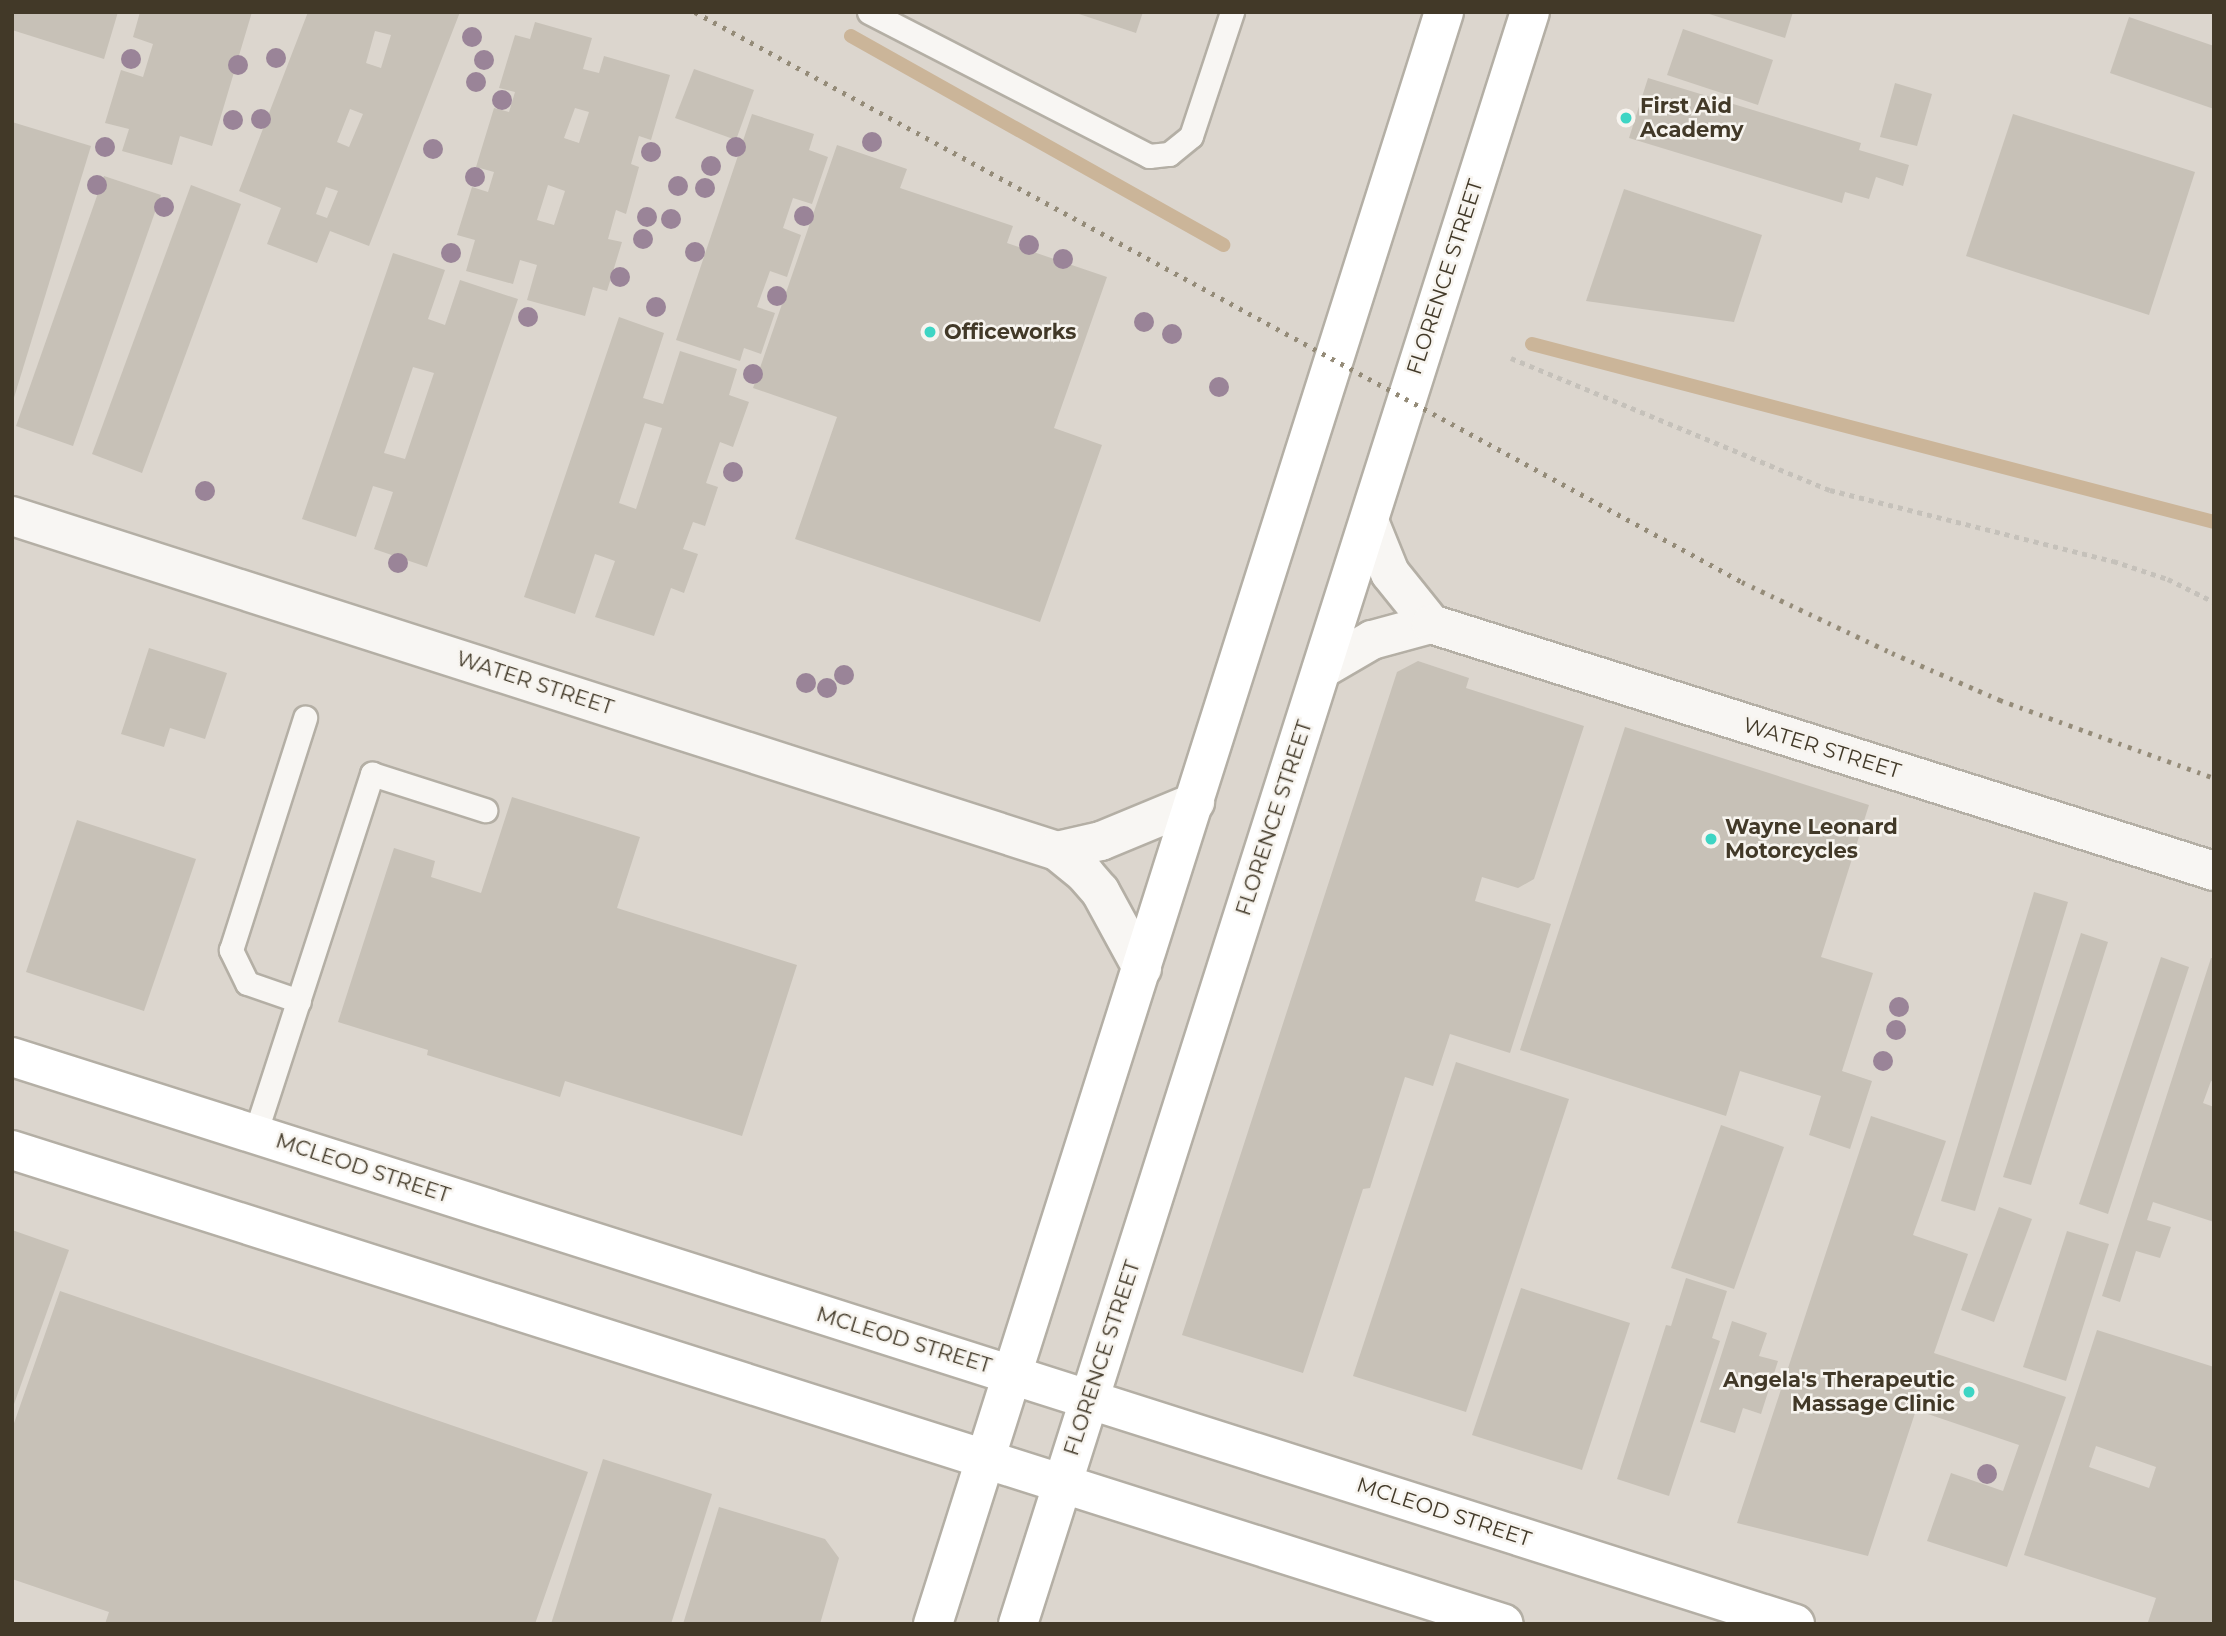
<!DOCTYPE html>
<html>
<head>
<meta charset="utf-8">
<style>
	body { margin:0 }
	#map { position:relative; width:2226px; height:1636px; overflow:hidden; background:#eae6e0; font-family:Montserrat,sans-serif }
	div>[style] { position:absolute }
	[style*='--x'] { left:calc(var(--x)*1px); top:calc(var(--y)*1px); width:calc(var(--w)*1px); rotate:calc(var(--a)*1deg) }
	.built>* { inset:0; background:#dcd6ce }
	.stream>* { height:14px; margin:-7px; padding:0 7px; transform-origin:7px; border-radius:7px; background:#cbb599 }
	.building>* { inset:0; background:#c7c1b7 }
	.path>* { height:4.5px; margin-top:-2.25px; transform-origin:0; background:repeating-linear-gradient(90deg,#c5c1ba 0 5px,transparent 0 10px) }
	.roads { filter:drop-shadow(2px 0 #b4afa5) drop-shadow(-2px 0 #b4afa5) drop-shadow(0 2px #b4afa5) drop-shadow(0 -2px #b4afa5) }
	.lane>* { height:23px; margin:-11.5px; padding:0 11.5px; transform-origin:11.5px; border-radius:11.5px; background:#f8f6f3 }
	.street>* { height:38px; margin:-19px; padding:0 19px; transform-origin:19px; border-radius:19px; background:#f8f6f3 }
	.secondary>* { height:38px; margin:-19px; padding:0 19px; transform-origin:19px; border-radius:19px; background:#fff }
	.primary>* { height:38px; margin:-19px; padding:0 19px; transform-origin:19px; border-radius:19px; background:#fff }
	.rail>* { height:5px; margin-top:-2.5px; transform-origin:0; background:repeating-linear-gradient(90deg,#948b78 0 3.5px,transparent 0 10.5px) }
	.trees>* { width:20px; height:20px; margin:-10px; border-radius:50%; background:#9a8498 }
	.dots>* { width:19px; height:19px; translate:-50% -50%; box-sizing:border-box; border:4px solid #f7f4ef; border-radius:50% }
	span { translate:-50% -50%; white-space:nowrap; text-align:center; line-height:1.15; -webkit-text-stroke:5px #f7f4ef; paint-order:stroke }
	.poi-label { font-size:21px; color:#423928; font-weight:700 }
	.left { translate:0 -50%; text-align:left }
	.right { translate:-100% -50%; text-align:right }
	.street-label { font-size:21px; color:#423928 }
	.frame { position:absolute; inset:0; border:14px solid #423928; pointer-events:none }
</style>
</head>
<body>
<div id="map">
	<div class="built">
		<div style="clip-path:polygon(12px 12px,2214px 12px,2214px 1624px,12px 1624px)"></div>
	</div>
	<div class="stream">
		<div style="--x:851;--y:36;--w:427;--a:29.3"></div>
		<div style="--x:1532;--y:344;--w:705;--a:14.63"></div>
	</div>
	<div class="building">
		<div style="clip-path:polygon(12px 12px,118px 12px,104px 59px,12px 30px)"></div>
		<div style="clip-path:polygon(140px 12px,252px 12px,212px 146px,180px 136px,172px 165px,122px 151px,129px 129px,105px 123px,121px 70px,143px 77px,153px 44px,133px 37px)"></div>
		<div style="clip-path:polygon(evenodd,308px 12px,460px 12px,369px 246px,330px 231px,317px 263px,267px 244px,281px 208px,239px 191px,308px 12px,375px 31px,391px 35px,381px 68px,366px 63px,375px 31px,308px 12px,350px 109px,363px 114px,349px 147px,337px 142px,350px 109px,308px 12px,326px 187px,338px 191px,327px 218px,316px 214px,326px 187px)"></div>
		<div style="clip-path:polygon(1073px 12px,1143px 12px,1136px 33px)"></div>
		<div style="clip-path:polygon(1703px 12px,1793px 12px,1785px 38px)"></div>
		<div style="clip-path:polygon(2129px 17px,2214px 46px,2214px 109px,2110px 73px)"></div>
		<div style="clip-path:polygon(evenodd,535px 22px,592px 38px,583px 69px,599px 73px,604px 56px,670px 75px,651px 140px,639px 136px,631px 164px,639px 167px,626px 214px,616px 210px,608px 239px,622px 242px,607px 291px,593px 287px,585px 316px,527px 300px,537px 265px,520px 260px,513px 284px,466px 271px,475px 240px,457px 235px,472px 187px,488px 192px,494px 172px,476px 167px,494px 108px,509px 112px,515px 92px,499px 88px,515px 35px,530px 39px,535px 22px,575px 108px,589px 112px,579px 143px,564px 138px,575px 108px,535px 22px,548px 185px,565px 191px,554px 225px,537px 220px,548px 185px)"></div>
		<div style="clip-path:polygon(1683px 29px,1773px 60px,1758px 105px,1667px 75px)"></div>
		<div style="clip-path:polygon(694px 69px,754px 90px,736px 140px,675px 118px)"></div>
		<div style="clip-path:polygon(1648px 78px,1861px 143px,1859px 150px,1909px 165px,1903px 186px,1876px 177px,1869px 199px,1845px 192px,1842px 203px,1629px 138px)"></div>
		<div style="clip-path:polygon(1895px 83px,1932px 94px,1917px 146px,1880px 137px)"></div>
		<div style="clip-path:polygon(752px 114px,814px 134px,809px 150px,828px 157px,812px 204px,793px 198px,783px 228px,801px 235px,787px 277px,770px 271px,757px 307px,775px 313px,761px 354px,744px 348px,740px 361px,676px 340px)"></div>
		<div style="clip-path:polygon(2013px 114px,2195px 172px,2149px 315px,1966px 256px)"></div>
		<div style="clip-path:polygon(12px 122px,91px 146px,13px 401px,12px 401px)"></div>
		<div style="clip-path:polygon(837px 145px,907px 169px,900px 188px,1013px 226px,1007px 243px,1107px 277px,1054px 428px,1102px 445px,1040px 622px,795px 539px,837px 417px,753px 388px)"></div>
		<div style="clip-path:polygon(104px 176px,161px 195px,73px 446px,16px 426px)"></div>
		<div style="clip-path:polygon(191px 185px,241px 204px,142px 473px,92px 454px)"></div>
		<div style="clip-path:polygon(1624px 189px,1762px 235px,1734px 322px,1586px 301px)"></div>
		<div style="clip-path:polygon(evenodd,393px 253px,445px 270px,428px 319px,445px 325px,460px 280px,518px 299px,427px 567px,374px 549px,393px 492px,373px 486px,356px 537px,302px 519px,393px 253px,413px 367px,434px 373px,405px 459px,384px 453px,413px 367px)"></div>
		<div style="clip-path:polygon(evenodd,619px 317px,664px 333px,643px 398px,663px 404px,680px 351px,737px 369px,729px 395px,749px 402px,733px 447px,720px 442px,706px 483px,718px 487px,705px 526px,693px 522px,683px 549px,698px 554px,684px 593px,671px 588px,654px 636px,595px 617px,615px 561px,595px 554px,575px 614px,524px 597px,619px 317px,645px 423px,662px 428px,636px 509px,619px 503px,645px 423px)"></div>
		<div style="clip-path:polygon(149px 648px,227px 673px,205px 739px,170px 728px,164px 747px,121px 734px)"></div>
		<div style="clip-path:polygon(1418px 661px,1469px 678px,1466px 688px,1584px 726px,1534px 879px,1518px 888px,1482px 877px,1475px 901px,1551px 924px,1510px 1053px,1450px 1034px,1433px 1086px,1405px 1077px,1370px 1188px,1363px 1189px,1303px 1373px,1182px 1335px,1397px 672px)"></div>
		<div style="clip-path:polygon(1625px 727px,1869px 805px,1821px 957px,1873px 973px,1842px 1071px,1872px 1081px,1850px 1149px,1809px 1135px,1821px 1096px,1740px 1071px,1726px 1116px,1520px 1050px)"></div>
		<div style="clip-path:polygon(512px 797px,640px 837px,617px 908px,797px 965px,742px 1136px,565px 1081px,560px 1097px,427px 1055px,428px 1050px,338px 1022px,394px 848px,435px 861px,431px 877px,481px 893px)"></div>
		<div style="clip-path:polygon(77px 820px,196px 859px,144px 1011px,26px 972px)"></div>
		<div style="clip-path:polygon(2034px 892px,2068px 902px,1975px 1211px,1941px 1201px)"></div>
		<div style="clip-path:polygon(2081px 933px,2108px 942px,2031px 1185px,2003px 1177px)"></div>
		<div style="clip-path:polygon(2161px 957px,2189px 967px,2108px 1214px,2079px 1204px)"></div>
		<div style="clip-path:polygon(2211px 958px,2214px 958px,2214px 1082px,2211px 1081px,2203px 1103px,2214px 1107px,2214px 1222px,2153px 1202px,2147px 1220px,2171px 1227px,2160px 1258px,2136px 1251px,2120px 1302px,2102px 1296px)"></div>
		<div style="clip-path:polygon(1456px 1062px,1569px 1099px,1466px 1412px,1353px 1376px)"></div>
		<div style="clip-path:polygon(1871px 1116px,1946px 1141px,1913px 1235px,1968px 1254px,1934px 1353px,2066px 1397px,2007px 1567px,1927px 1541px,1951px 1473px,2003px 1491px,2019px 1445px,1916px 1410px,1868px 1556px,1737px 1523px)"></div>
		<div style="clip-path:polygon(1721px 1125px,1784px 1147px,1734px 1289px,1671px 1268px)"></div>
		<div style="clip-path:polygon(1999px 1207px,2032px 1219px,1994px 1322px,1961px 1310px)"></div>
		<div style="clip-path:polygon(12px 1230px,69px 1250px,13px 1407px,12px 1407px)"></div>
		<div style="clip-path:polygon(2067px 1231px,2109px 1244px,2066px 1381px,2023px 1367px)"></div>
		<div style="clip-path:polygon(1686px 1278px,1727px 1291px,1712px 1338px,1720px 1341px,1669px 1496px,1617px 1479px,1666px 1325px,1671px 1326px)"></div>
		<div style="clip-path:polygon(1521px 1288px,1630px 1323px,1582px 1470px,1472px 1435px)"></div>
		<div style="clip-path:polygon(60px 1291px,588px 1472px,535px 1624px,105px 1624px,109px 1612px,12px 1579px,12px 1429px)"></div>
		<div style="clip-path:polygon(1732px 1321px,1767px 1333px,1759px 1356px,1778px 1361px,1761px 1414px,1743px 1408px,1735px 1433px,1700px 1422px)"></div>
		<div style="clip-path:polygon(evenodd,2097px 1330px,2214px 1367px,2214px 1624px,2148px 1622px,2156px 1598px,2024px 1555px,2097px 1330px,2096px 1446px,2156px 1467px,2149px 1488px,2089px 1467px,2096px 1446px)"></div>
		<div style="clip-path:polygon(603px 1459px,712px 1494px,671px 1624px,551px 1624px)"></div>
		<div style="clip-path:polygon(719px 1507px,825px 1539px,839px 1558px,820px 1624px,683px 1624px)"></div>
	</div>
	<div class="path">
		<div style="--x:1511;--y:358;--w:345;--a:22.5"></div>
		<div style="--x:1830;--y:490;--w:292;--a:14.1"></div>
		<div style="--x:2113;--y:561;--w:58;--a:18.1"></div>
		<div style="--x:2168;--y:579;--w:51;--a:26.6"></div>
	</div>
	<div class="roads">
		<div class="lane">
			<div style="--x:869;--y:12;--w:315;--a:27.2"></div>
			<div style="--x:1149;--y:156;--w:20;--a:-6"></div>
			<div style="--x:1169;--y:154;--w:28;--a:-39"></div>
			<div style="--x:1191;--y:136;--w:131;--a:-71.7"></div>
			<div style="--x:299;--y:1001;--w:55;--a:-160.9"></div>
			<div style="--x:247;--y:983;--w:37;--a:-116"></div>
			<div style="--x:231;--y:950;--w:244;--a:-72.3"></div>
			<div style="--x:255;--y:1134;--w:379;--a:-72"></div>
			<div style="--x:372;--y:774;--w:119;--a:17.7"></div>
		</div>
		<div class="street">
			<div style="--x:12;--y:516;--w:1097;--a:17.77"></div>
			<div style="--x:1057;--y:851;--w:36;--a:39"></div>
			<div style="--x:1085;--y:874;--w:23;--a:49"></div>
			<div style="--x:1100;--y:891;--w:88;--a:61.4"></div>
			<div style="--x:1369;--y:521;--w:56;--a:68"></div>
			<div style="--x:1390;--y:573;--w:65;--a:51.2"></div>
			<div style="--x:1322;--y:669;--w:58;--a:-30.1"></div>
			<div style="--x:1372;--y:640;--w:61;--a:-15.2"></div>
			<div style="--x:1431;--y:624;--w:821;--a:17.51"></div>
			<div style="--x:1057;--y:851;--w:45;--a:-12.8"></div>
			<div style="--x:1101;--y:841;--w:102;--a:-22.5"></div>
		</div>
		<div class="secondary">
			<div style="--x:12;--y:1057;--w:1871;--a:17.64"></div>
			<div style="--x:12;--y:1150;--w:1565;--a:17.62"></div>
		</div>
		<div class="primary">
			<div style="--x:933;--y:1624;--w:1691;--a:-72.41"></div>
			<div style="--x:1018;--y:1624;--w:1691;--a:-72.38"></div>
		</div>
	</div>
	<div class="rail">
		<div style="--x:695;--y:12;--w:1192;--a:28.56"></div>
		<div style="--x:1742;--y:582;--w:166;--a:25.3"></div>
		<div style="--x:1892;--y:653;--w:118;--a:23.5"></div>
		<div style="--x:2000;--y:700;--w:228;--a:20"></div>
	</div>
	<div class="trees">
		<div style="left:472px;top:37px"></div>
		<div style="left:276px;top:58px"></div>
		<div style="left:131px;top:59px"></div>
		<div style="left:484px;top:60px"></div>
		<div style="left:238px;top:65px"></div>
		<div style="left:476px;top:82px"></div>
		<div style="left:502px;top:100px"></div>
		<div style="left:261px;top:119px"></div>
		<div style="left:233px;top:120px"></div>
		<div style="left:872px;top:142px"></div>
		<div style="left:105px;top:147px"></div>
		<div style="left:736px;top:147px"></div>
		<div style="left:433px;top:149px"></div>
		<div style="left:651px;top:152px"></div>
		<div style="left:711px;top:166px"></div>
		<div style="left:475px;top:177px"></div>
		<div style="left:97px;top:185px"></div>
		<div style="left:678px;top:186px"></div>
		<div style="left:705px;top:188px"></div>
		<div style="left:164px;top:207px"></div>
		<div style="left:804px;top:216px"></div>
		<div style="left:647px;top:217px"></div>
		<div style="left:671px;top:219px"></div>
		<div style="left:643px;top:239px"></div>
		<div style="left:1029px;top:245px"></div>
		<div style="left:695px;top:252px"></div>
		<div style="left:451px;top:253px"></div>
		<div style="left:1063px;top:259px"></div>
		<div style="left:620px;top:277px"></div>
		<div style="left:777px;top:296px"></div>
		<div style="left:656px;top:307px"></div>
		<div style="left:528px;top:317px"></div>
		<div style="left:1144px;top:322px"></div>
		<div style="left:1172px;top:334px"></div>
		<div style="left:753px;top:374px"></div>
		<div style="left:1219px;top:387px"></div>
		<div style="left:733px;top:472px"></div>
		<div style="left:205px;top:491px"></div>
		<div style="left:398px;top:563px"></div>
		<div style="left:844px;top:675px"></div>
		<div style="left:806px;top:683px"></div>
		<div style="left:827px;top:688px"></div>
		<div style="left:1899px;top:1007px"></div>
		<div style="left:1896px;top:1030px"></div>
		<div style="left:1883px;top:1061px"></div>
		<div style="left:1987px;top:1474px"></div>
	</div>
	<div class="dots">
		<div style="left:1626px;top:118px;background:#3ed5c4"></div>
		<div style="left:930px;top:332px;background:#3ed5c4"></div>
		<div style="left:1711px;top:839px;background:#3ed5c4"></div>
		<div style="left:1969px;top:1392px;background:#3ed5c4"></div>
	</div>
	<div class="poi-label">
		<span class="left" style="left:1640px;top:118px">First Aid<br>Academy</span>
		<span class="left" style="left:944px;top:332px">Officeworks</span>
		<span class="left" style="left:1725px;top:839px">Wayne Leonard<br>Motorcycles</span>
		<span class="right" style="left:1955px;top:1392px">Angela's Therapeutic<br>Massage Clinic</span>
	</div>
	<div class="street-label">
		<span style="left:1445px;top:277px;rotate:-72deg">FLORENCE STREET</span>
		<span style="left:535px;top:683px;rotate:18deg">WATER STREET</span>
		<span style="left:1822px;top:748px;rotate:17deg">WATER STREET</span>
		<span style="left:1274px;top:818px;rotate:-72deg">FLORENCE STREET</span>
		<span style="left:363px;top:1168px;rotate:18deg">MCLEOD STREET</span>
		<span style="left:904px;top:1340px;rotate:17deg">MCLEOD STREET</span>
		<span style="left:1102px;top:1358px;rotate:-72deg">FLORENCE STREET</span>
		<span style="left:1444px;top:1512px;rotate:18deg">MCLEOD STREET</span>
	</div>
	<div class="frame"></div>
</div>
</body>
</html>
